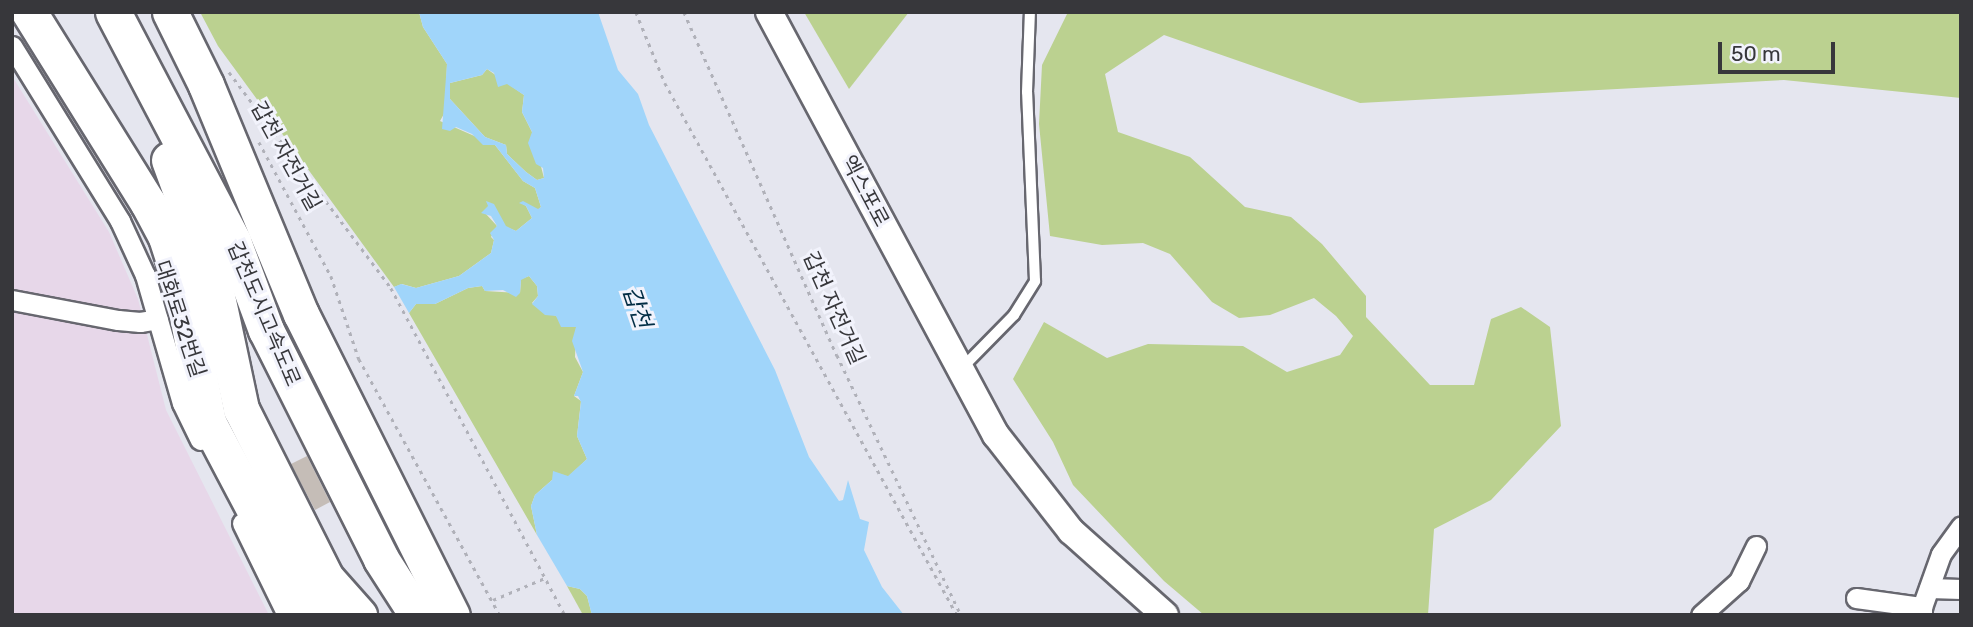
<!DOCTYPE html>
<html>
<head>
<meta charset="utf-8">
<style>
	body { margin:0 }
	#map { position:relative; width:1973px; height:627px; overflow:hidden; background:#e5e6ef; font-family:Rubik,"Noto Sans KR",sans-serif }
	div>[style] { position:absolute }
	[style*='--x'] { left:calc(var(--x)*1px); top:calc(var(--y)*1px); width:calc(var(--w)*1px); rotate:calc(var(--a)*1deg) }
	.industrial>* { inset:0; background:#e7d7e9 }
	.green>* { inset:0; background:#bbd190 }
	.water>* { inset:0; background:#a0d5fa }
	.building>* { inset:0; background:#c5bdb7 }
	.path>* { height:2.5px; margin-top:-1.25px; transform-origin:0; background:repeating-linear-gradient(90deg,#b0b1b9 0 3.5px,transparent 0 8.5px) }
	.roads { filter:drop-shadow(2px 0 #67676f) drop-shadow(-2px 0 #67676f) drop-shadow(0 2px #67676f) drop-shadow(0 -2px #67676f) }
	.lane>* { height:10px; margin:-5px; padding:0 5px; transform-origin:5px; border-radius:5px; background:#fff }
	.street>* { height:19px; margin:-9.5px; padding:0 9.5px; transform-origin:9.5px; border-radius:9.5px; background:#fff }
	.secondary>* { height:26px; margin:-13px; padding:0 13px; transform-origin:13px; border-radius:13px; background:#fff }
	.highway>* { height:35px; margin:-17.5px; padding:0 17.5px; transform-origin:17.5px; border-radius:17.5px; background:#fff }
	span { translate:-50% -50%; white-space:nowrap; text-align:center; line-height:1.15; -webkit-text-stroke:6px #f2f3fc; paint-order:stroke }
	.street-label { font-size:21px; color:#37373b }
	.water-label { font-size:23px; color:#022d45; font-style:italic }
	.frame { position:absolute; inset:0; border:14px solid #37373b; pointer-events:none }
	.scale { position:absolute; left:1718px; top:42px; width:117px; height:32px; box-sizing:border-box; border:4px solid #37373b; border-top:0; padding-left:9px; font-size:21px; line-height:24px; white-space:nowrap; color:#37373b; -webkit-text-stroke:5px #f2f3fc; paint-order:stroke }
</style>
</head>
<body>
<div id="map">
	<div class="industrial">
		<div style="clip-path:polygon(12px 76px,109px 232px,138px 299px,166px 410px,269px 615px,12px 615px)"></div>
	</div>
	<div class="green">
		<div style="clip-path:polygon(200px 12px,419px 12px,423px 27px,447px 64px,445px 112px,440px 121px,495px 145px,523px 181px,535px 188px,541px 207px,538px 210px,520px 202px,526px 206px,532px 218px,516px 231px,506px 227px,486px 201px,489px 206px,486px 214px,497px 226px,491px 237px,494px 240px,491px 253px,459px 276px,416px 288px,402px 284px,394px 287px,218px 46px)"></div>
		<div style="clip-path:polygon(804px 12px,909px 12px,849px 89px)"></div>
		<div style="clip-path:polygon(1068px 12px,1961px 12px,1961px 98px,1784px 80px,1360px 103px,1164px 35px,1105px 74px,1118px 132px,1190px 157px,1245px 207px,1291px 217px,1322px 244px,1366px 296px,1366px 317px,1430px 385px,1474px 385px,1491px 319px,1521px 307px,1550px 327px,1561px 426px,1491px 500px,1434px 529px,1428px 615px,1204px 615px,1164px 581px,1073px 485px,1053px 442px,1013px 379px,1044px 322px,1107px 358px,1148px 344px,1243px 346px,1287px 372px,1340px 355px,1353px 336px,1336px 316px,1314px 298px,1270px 315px,1239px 318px,1212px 302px,1170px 254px,1143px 243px,1102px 245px,1050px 236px,1039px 124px,1042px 65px)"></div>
		<div style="clip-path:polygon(487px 69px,524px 95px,522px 112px,532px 132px,544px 178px,537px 180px,526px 172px,507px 154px,506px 145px,485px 137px,450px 99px,450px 83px,482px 75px)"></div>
		<div style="clip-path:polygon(529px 276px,537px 286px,538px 296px,532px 303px,576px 327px,575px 357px,583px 372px,574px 396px,581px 401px,577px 436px,587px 459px,568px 477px,552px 480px,535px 495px,531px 506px,537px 535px,409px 313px,416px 304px,435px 304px,468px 288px,482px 286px,485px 291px,520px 293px,521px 279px)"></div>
		<div style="clip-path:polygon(567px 586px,580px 589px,587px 596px,592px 615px,583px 615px)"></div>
	</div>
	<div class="water">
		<div style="clip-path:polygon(evenodd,419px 12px,598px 12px,618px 70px,638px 94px,649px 125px,775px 370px,809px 457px,839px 501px,843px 500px,848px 480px,860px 519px,869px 522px,864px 550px,882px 587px,904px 615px,592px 615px,587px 596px,580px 589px,567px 586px,537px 535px,531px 506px,535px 495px,552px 480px,553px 471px,568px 476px,587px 459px,577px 436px,581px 402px,578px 396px,574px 396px,583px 372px,572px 341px,576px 327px,561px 327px,556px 316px,545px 315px,532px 304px,538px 296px,537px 286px,529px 276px,521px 280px,520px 293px,516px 297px,503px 290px,485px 291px,482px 286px,468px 288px,435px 304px,416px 304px,409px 313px,394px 287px,401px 284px,416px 288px,459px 276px,491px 253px,494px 240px,490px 233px,497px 226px,491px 216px,481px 213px,488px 206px,486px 201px,494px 204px,506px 226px,516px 231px,532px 218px,526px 206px,519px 203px,523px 201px,538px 209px,541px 207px,535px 188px,523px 181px,495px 145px,483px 145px,472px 134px,456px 127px,450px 131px,442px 129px,447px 64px,423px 27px,419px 12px,487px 69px,494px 73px,498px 87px,507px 84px,524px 95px,522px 112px,532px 132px,528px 143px,536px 164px,543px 168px,544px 178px,537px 180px,526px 172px,507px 154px,506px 145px,485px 137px,450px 99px,450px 83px,482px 75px,487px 69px)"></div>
	</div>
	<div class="building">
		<div style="clip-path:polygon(307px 456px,330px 502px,315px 510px,291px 464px)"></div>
	</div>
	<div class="path">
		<div style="--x:636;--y:12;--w:77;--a:67.8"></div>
		<div style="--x:665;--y:83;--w:607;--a:61.24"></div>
		<div style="--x:684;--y:12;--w:376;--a:66"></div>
		<div style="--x:837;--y:355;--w:288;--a:64.5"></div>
		<div style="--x:229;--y:72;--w:270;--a:53.1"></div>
		<div style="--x:391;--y:288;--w:370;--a:62"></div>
		<div style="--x:259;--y:142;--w:152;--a:61.8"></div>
		<div style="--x:331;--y:276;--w:88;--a:71.4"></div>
		<div style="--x:359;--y:359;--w:292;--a:61.2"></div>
		<div style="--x:493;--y:600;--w:56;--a:-22.9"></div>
	</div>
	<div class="roads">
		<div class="lane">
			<div style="--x:961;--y:369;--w:76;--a:-45.5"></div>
			<div style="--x:1014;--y:315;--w:40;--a:-58"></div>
			<div style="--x:1035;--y:281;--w:189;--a:-92.4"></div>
			<div style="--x:1027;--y:92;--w:80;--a:-87.9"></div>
		</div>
		<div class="street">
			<div style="--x:12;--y:46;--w:206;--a:58.3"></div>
			<div style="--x:120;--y:221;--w:60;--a:65.2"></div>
			<div style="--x:145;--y:275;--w:133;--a:73.9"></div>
			<div style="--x:182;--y:403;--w:41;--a:64.1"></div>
			<div style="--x:12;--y:300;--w:108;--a:10.7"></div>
			<div style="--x:118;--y:320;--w:22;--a:5"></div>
			<div style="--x:140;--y:322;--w:18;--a:-9"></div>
			<div style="--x:242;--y:523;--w:102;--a:63.9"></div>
			<div style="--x:1929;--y:588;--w:32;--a:2"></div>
			<div style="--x:1856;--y:598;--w:67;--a:7.8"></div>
			<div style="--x:1701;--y:615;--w:51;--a:-41.8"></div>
			<div style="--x:1739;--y:581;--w:39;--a:-64"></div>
			<div style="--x:1922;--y:615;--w:8;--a:-90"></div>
			<div style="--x:1922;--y:607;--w:56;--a:-70.3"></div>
			<div style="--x:1941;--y:554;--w:34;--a:-54"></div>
		</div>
		<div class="secondary">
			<div style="--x:769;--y:12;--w:480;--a:61.8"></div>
			<div style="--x:996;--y:435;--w:122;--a:52"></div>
			<div style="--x:1071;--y:531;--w:126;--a:41.8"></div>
		</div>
		<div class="highway">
			<div style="--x:29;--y:12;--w:225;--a:58.1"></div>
			<div style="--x:148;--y:203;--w:38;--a:62"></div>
			<div style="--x:166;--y:237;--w:45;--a:72"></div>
			<div style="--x:180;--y:280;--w:145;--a:78.8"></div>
			<div style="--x:208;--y:422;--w:191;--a:62.2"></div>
			<div style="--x:297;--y:591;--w:32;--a:49"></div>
			<div style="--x:113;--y:12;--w:259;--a:62.3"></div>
			<div style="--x:233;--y:241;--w:95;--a:69.7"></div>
			<div style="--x:266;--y:330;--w:256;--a:63.3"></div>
			<div style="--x:381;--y:559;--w:67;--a:57.3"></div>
			<div style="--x:170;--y:12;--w:81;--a:63.7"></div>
			<div style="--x:206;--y:85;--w:248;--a:67.5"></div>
			<div style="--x:301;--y:314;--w:337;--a:63.4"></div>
			<div style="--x:169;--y:160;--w:130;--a:69.8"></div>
			<div style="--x:214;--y:282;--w:130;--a:78"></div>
			<div style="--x:241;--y:409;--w:189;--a:63.3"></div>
			<div style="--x:326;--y:578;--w:50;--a:48.3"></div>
		</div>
	</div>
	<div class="street-label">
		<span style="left:286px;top:156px;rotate:61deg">갑천 자전거길</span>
		<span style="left:865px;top:191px;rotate:62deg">엑스포로</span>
		<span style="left:834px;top:308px;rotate:66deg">갑천 자전거길</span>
		<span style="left:264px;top:314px;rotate:67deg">갑천도시고속도로</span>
		<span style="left:180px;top:319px;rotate:72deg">대화로32번길</span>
	</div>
	<div class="water-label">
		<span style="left:637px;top:307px;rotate:71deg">갑천</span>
	</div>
	<div class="frame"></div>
	<div class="scale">50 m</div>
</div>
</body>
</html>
